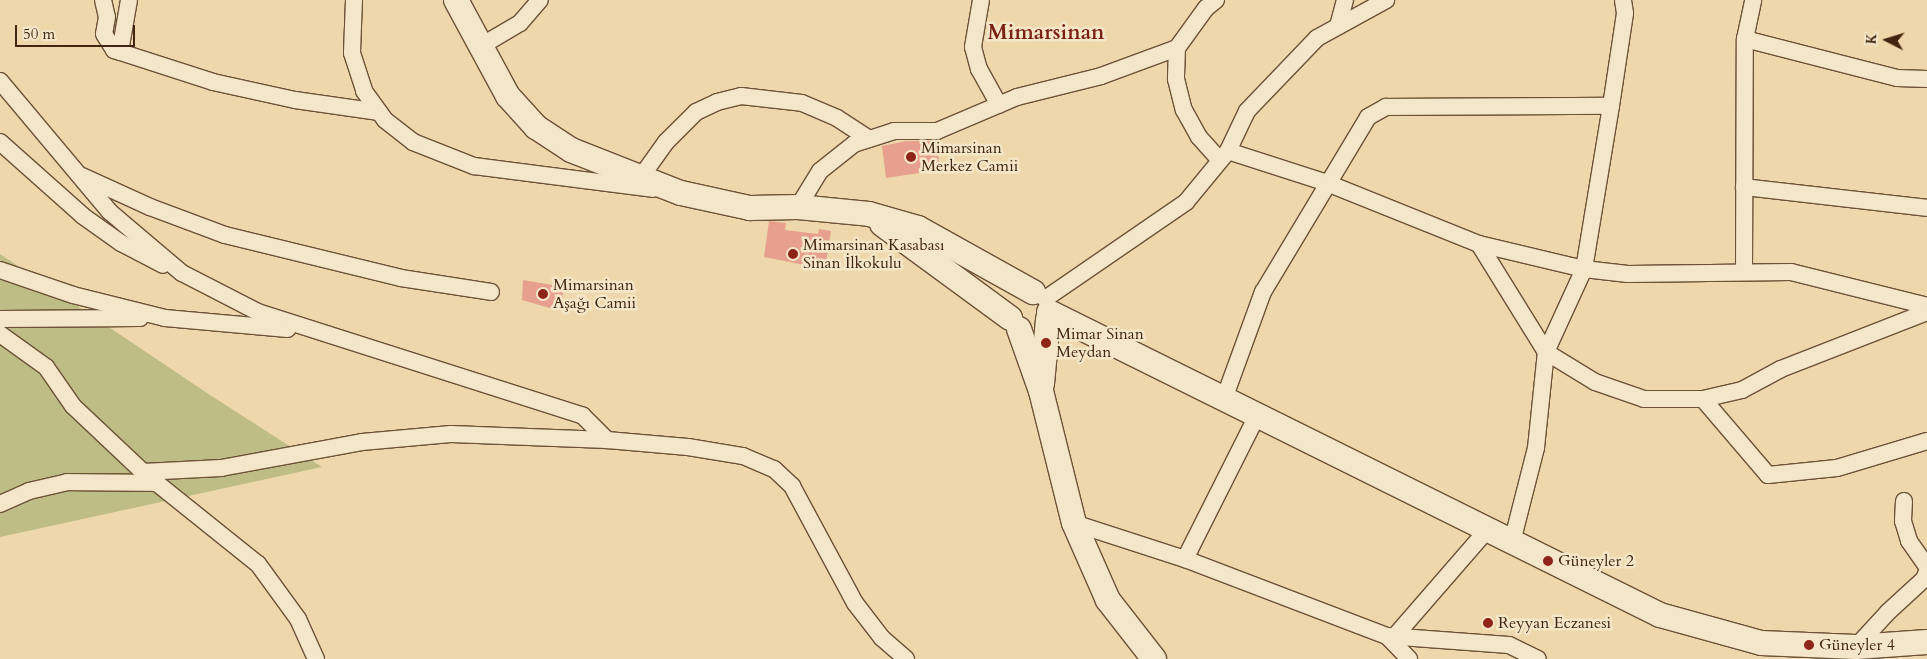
<!DOCTYPE html>
<html>
<head>
<meta charset="utf-8">
<style>
	body { margin:0 }
	#map { position:relative; width:1927px; height:659px; overflow:hidden; background:#eed8ab; font-family:Cardo,serif }
	div>[style] { position:absolute }
	[style*='--x'] { left:calc(var(--x)*1px); top:calc(var(--y)*1px); width:calc(var(--w)*1px); rotate:calc(var(--a)*1deg) }
	.green>* { inset:0; background:#bebd85 }
	.building>* { inset:0; background:#e6a08d }
	.roads { filter:drop-shadow(1px 0 #6c5238) drop-shadow(-1px 0 #6c5238) drop-shadow(0 1px #6c5238) drop-shadow(0 -1px #6c5238) }
	.street>* { height:16px; margin:-8px; padding:0 8px; transform-origin:8px; border-radius:8px; background:#f4e6c8 }
	.secondary>* { height:24px; margin:-12px; padding:0 12px; transform-origin:12px; border-radius:12px; background:#f4e6c8 }
	.dots>* { width:14px; height:14px; translate:-50% -50%; box-sizing:border-box; border:2px solid #f4e6c8; border-radius:50% }
	span { translate:-50% -50%; white-space:nowrap; text-align:center; line-height:1.15; -webkit-text-stroke:5px #f4e6c8; paint-order:stroke }
	.poi-label { font-size:16px; color:#412512 }
	.left { translate:0 -50%; text-align:left }
	.district-label { font-size:21px; color:#7a1f14; font-weight:700 }
	.north { position:absolute; left:1862px; top:15px; width:50px; height:50px; -webkit-text-stroke:4px #f4e6c8; paint-order:stroke; rotate:275deg; font-size:14px; font-weight:700; line-height:20px; text-align:center; color:#412512 }
	.north::after { content:''; display:block; margin:auto; width:18px; height:22px; background:#412512; clip-path:polygon(50% 0,100% 100%,50% 72%,0 100%) }
	.scale { position:absolute; left:15px; top:25px; width:120px; height:22px; box-sizing:border-box; border:2px solid #412512; border-top:0; padding-left:6px; font-size:15px; line-height:18px; white-space:nowrap; color:#412512; -webkit-text-stroke:4px #f4e6c8; paint-order:stroke }
</style>
</head>
<body>
<div id="map">
	<div class="green">
		<div style="clip-path:polygon(0 254px,210px 395px,322px 467px,0 537px)"></div>
	</div>
	<div class="building">
		<div style="clip-path:polygon(906px 141px,936px 141px,940px 170px,886px 178px,882px 146px)"></div>
		<div style="clip-path:polygon(769px 221px,786px 223px,785px 230px,818px 234px,819px 229px,831px 231px,825px 269px,764px 257px)"></div>
		<div style="clip-path:polygon(523px 280px,564px 287px,560px 311px,522px 300px)"></div>
	</div>
	<div class="roads">
		<div class="street">
			<div style="--x:103;--y:0;--w:17;--a:77"></div>
			<div style="--x:107;--y:17;--w:17;--a:100"></div>
			<div style="--x:104;--y:34;--w:19;--a:58"></div>
			<div style="--x:114;--y:50;--w:104;--a:17.9"></div>
			<div style="--x:213;--y:82;--w:84;--a:12.4"></div>
			<div style="--x:295;--y:100;--w:85;--a:8.1"></div>
			<div style="--x:354;--y:0;--w:53;--a:92.2"></div>
			<div style="--x:352;--y:53;--w:40;--a:72"></div>
			<div style="--x:364;--y:91;--w:36;--a:54"></div>
			<div style="--x:385;--y:120;--w:36;--a:38"></div>
			<div style="--x:413;--y:142;--w:66;--a:21.5"></div>
			<div style="--x:474;--y:166;--w:180;--a:7.3"></div>
			<div style="--x:981;--y:0;--w:48;--a:99.7"></div>
			<div style="--x:973;--y:47;--w:23;--a:75"></div>
			<div style="--x:979;--y:69;--w:41;--a:60.9"></div>
			<div style="--x:1216;--y:0;--w:13;--a:141"></div>
			<div style="--x:1206;--y:8;--w:49;--a:125.9"></div>
			<div style="--x:1177;--y:48;--w:31;--a:92"></div>
			<div style="--x:1176;--y:79;--w:32;--a:76"></div>
			<div style="--x:1184;--y:110;--w:31;--a:61"></div>
			<div style="--x:1199;--y:137;--w:31;--a:48"></div>
			<div style="--x:1338;--y:26;--w:27;--a:-75"></div>
			<div style="--x:1745;--y:39;--w:157;--a:14.4"></div>
			<div style="--x:1897;--y:78;--w:30;--a:2"></div>
			<div style="--x:481;--y:46;--w:45;--a:-30.5"></div>
			<div style="--x:520;--y:23;--w:30;--a:-49"></div>
			<div style="--x:120;--y:52;--w:53;--a:-80.2"></div>
			<div style="--x:0;--y:81;--w:171;--a:50"></div>
			<div style="--x:110;--y:212;--w:94;--a:40.3"></div>
			<div style="--x:182;--y:273;--w:85;--a:27.2"></div>
			<div style="--x:258;--y:312;--w:341;--a:17.7"></div>
			<div style="--x:583;--y:416;--w:34;--a:45"></div>
			<div style="--x:0;--y:142;--w:111;--a:41.7"></div>
			<div style="--x:83;--y:216;--w:47;--a:35.4"></div>
			<div style="--x:121;--y:243;--w:47;--a:27.6"></div>
			<div style="--x:1228;--y:151;--w:104;--a:17.9"></div>
			<div style="--x:1327;--y:183;--w:164;--a:21.9"></div>
			<div style="--x:1479;--y:244;--w:108;--a:13.4"></div>
			<div style="--x:1584;--y:269;--w:44;--a:6.5"></div>
			<div style="--x:1628;--y:274;--w:163;--a:-0.7"></div>
			<div style="--x:1791;--y:272;--w:140;--a:14"></div>
			<div style="--x:82;--y:176;--w:75;--a:24.5"></div>
			<div style="--x:150;--y:207;--w:80;--a:20.5"></div>
			<div style="--x:225;--y:235;--w:181;--a:13.7"></div>
			<div style="--x:401;--y:278;--w:91;--a:8.8"></div>
			<div style="--x:641;--y:177;--w:43;--a:-54.5"></div>
			<div style="--x:666;--y:142;--w:42;--a:-45"></div>
			<div style="--x:696;--y:112;--w:23;--a:-25"></div>
			<div style="--x:717;--y:102;--w:25;--a:-14"></div>
			<div style="--x:741;--y:96;--w:61;--a:6.5"></div>
			<div style="--x:802;--y:103;--w:38;--a:23"></div>
			<div style="--x:837;--y:118;--w:38;--a:33"></div>
			<div style="--x:1744;--y:187;--w:184;--a:6.5"></div>
			<div style="--x:798;--y:207;--w:42;--a:-58.6"></div>
			<div style="--x:820;--y:171;--w:43;--a:-38.5"></div>
			<div style="--x:854;--y:144;--w:42;--a:-18"></div>
			<div style="--x:894;--y:131;--w:43;--a:0"></div>
			<div style="--x:937;--y:131;--w:87;--a:-23"></div>
			<div style="--x:1017;--y:97;--w:87;--a:-14"></div>
			<div style="--x:1101;--y:76;--w:81;--a:-20.2"></div>
			<div style="--x:1479;--y:244;--w:127;--a:58.2"></div>
			<div style="--x:1546;--y:352;--w:57;--a:31.5"></div>
			<div style="--x:1595;--y:382;--w:52;--a:19.1"></div>
			<div style="--x:1644;--y:399;--w:59;--a:0"></div>
			<div style="--x:1703;--y:399;--w:40;--a:-13"></div>
			<div style="--x:1742;--y:390;--w:44;--a:-28.3"></div>
			<div style="--x:1781;--y:369;--w:157;--a:-21.3"></div>
			<div style="--x:0;--y:270;--w:77;--a:18.9"></div>
			<div style="--x:73;--y:295;--w:95;--a:14"></div>
			<div style="--x:165;--y:318;--w:123;--a:5.1"></div>
			<div style="--x:1744;--y:272;--w:233;--a:-89.8"></div>
			<div style="--x:1745;--y:39;--w:40;--a:-78"></div>
			<div style="--x:1045;--y:299;--w:171;--a:-34.5"></div>
			<div style="--x:1186;--y:202;--w:66;--a:-50.5"></div>
			<div style="--x:1228;--y:151;--w:44;--a:-64.6"></div>
			<div style="--x:1247;--y:111;--w:101;--a:-46.2"></div>
			<div style="--x:1317;--y:38;--w:79;--a:-28.8"></div>
			<div style="--x:0;--y:319;--w:140;--a:-0.4"></div>
			<div style="--x:0;--y:334;--w:57;--a:35.7"></div>
			<div style="--x:46;--y:367;--w:47;--a:55.3"></div>
			<div style="--x:73;--y:406;--w:96;--a:43.3"></div>
			<div style="--x:143;--y:472;--w:147;--a:38.7"></div>
			<div style="--x:258;--y:564;--w:68;--a:54"></div>
			<div style="--x:298;--y:619;--w:44;--a:65.8"></div>
			<div style="--x:1224;--y:399;--w:114;--a:-70"></div>
			<div style="--x:1263;--y:292;--w:204;--a:-59"></div>
			<div style="--x:1368;--y:117;--w:21;--a:-29"></div>
			<div style="--x:1386;--y:107;--w:225;--a:-0.3"></div>
			<div style="--x:1703;--y:399;--w:100;--a:49.5"></div>
			<div style="--x:1768;--y:475;--w:69;--a:-5.8"></div>
			<div style="--x:1837;--y:468;--w:94;--a:-16.7"></div>
			<div style="--x:143;--y:472;--w:78;--a:-2.9"></div>
			<div style="--x:221;--y:468;--w:143;--a:-10.4"></div>
			<div style="--x:362;--y:442;--w:89;--a:-5.1"></div>
			<div style="--x:451;--y:434;--w:156;--a:2.2"></div>
			<div style="--x:607;--y:440;--w:81;--a:4.9"></div>
			<div style="--x:688;--y:447;--w:56;--a:9.3"></div>
			<div style="--x:743;--y:456;--w:34;--a:23"></div>
			<div style="--x:774;--y:469;--w:25;--a:43"></div>
			<div style="--x:792;--y:486;--w:133;--a:61.7"></div>
			<div style="--x:855;--y:603;--w:44;--a:52.4"></div>
			<div style="--x:882;--y:638;--w:32;--a:41"></div>
			<div style="--x:1904;--y:501;--w:20;--a:93"></div>
			<div style="--x:1903;--y:521;--w:21;--a:73"></div>
			<div style="--x:1909;--y:541;--w:32;--a:55"></div>
			<div style="--x:0;--y:504;--w:32;--a:-24"></div>
			<div style="--x:29;--y:491;--w:39;--a:-13"></div>
			<div style="--x:67;--y:482;--w:90;--a:0.6"></div>
			<div style="--x:1074;--y:523;--w:117;--a:18"></div>
			<div style="--x:1185;--y:559;--w:216;--a:20.9"></div>
			<div style="--x:1387;--y:636;--w:32;--a:46"></div>
			<div style="--x:1512;--y:542;--w:97;--a:-75.7"></div>
			<div style="--x:1536;--y:448;--w:97;--a:-84.1"></div>
			<div style="--x:1546;--y:352;--w:91;--a:-65.4"></div>
			<div style="--x:1584;--y:269;--w:165;--a:-80.6"></div>
			<div style="--x:1611;--y:106;--w:94;--a:-81.4"></div>
			<div style="--x:1625;--y:13;--w:13;--a:-99"></div>
			<div style="--x:1185;--y:559;--w:160;--a:-63.3"></div>
			<div style="--x:1387;--y:636;--w:122;--a:4.2"></div>
			<div style="--x:1509;--y:645;--w:32;--a:26"></div>
			<div style="--x:1395;--y:636;--w:142;--a:-49"></div>
			<div style="--x:1856;--y:647;--w:47;--a:-47.6"></div>
			<div style="--x:1888;--y:612;--w:49;--a:-42.5"></div>
			<div style="--x:1924;--y:579;--w:8;--a:-67"></div>
		</div>
		<div class="secondary">
			<div style="--x:456;--y:0;--w:109;--a:61.6"></div>
			<div style="--x:508;--y:96;--w:42;--a:47.9"></div>
			<div style="--x:536;--y:127;--w:42;--a:33.3"></div>
			<div style="--x:571;--y:150;--w:118;--a:21.4"></div>
			<div style="--x:681;--y:193;--w:71;--a:12.3"></div>
			<div style="--x:750;--y:208;--w:48;--a:-1.2"></div>
			<div style="--x:798;--y:207;--w:71;--a:5.6"></div>
			<div style="--x:869;--y:214;--w:51;--a:15.9"></div>
			<div style="--x:918;--y:228;--w:132;--a:29.1"></div>
			<div style="--x:882;--y:224;--w:159;--a:36.3"></div>
			<div style="--x:1049;--y:312;--w:682;--a:26.38"></div>
			<div style="--x:1660;--y:615;--w:105;--a:15.5"></div>
			<div style="--x:1761;--y:643;--w:95;--a:2.4"></div>
			<div style="--x:1856;--y:647;--w:71;--a:-4"></div>
			<div style="--x:1019;--y:329;--w:66;--a:70.5"></div>
			<div style="--x:1041;--y:391;--w:136;--a:76"></div>
			<div style="--x:1074;--y:523;--w:84;--a:66.2"></div>
			<div style="--x:1108;--y:600;--w:75;--a:52.1"></div>
			<div style="--x:1042;--y:384;--w:65;--a:-84.7"></div>
		</div>
	</div>
	<div class="dots">
		<div style="left:911px;top:157px;background:#8f2418"></div>
		<div style="left:793px;top:254px;background:#8f2418"></div>
		<div style="left:543px;top:294px;background:#8f2418"></div>
		<div style="left:1046px;top:343px;background:#8f2418"></div>
		<div style="left:1548px;top:561px;background:#8f2418"></div>
		<div style="left:1488px;top:623px;background:#8f2418"></div>
		<div style="left:1809px;top:645px;background:#8f2418"></div>
	</div>
	<div class="poi-label">
		<span class="left" style="left:921px;top:157px">Mimarsinan<br>Merkez Camii</span>
		<span class="left" style="left:803px;top:254px">Mimarsinan Kasabası<br>Sinan İlkokulu</span>
		<span class="left" style="left:553px;top:294px">Mimarsinan<br>Aşağı Camii</span>
		<span class="left" style="left:1056px;top:343px">Mimar Sinan<br>Meydan</span>
		<span class="left" style="left:1558px;top:561px">Güneyler 2</span>
		<span class="left" style="left:1498px;top:623px">Reyyan Eczanesi</span>
		<span class="left" style="left:1819px;top:645px">Güneyler 4</span>
	</div>
	<div class="district-label">
		<span style="left:1046px;top:33px">Mimarsinan</span>
	</div>
	<div class="north">K</div>
	<div class="scale">50 m</div>
</div>
</body>
</html>
